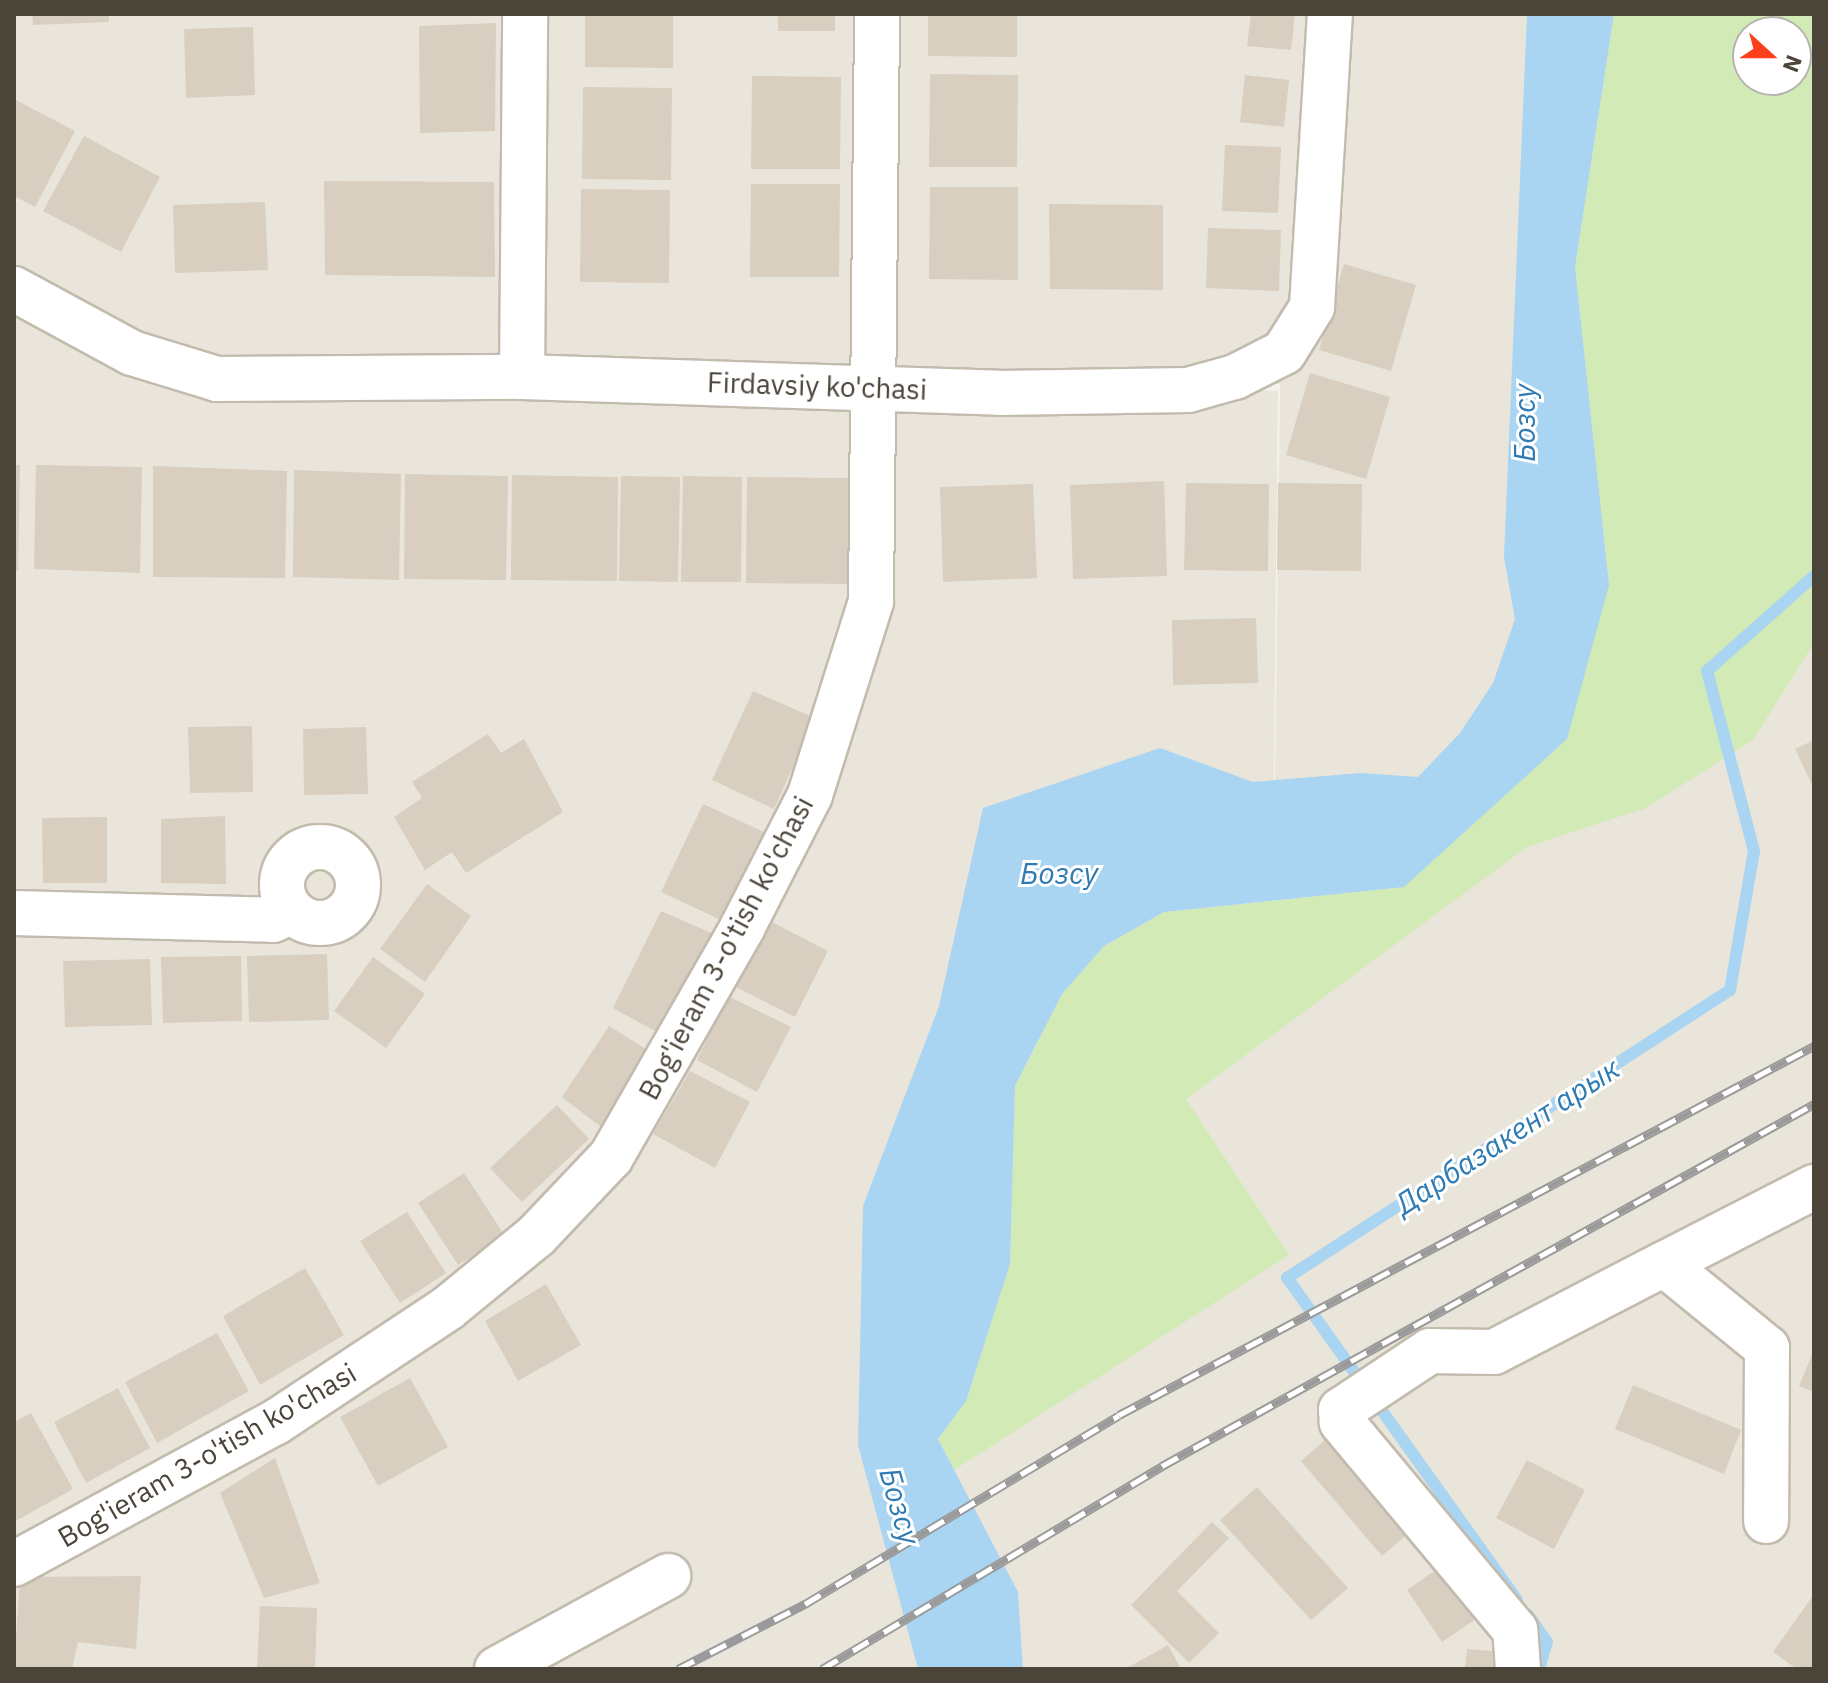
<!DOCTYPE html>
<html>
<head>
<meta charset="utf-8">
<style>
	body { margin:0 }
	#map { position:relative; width:1828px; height:1683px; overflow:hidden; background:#f6f3ec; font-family:"IBM Plex Sans",sans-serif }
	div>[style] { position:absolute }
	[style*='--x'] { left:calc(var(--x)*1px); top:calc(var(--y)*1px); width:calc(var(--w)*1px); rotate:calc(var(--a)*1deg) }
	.residential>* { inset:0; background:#eae5da }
	.green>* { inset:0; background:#d2eab5 }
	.water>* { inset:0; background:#a9d4f2 }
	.stream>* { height:12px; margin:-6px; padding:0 6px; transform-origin:6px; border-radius:6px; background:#a9d4f2 }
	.building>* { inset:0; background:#d8cfc1 }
	.roads { filter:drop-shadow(2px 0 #c2bbae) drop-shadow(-2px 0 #c2bbae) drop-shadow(0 2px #c2bbae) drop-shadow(0 -2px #c2bbae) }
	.minor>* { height:44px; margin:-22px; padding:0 22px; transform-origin:22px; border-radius:22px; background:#fff }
	.minor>.ring { margin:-22px; padding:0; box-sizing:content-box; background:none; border:44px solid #fff; border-radius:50% }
	.tertiary>* { height:44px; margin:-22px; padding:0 22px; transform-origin:22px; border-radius:22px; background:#fff }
	.rail>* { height:9px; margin-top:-4.5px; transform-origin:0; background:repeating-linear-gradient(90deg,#fff 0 18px,#9a9a9a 0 36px); box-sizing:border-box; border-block:2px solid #9a9a9a }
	span { translate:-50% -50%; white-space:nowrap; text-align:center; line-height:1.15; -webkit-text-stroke:6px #fff; paint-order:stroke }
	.street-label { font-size:28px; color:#4b4439 }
	.water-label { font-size:30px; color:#2e7ab2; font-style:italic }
	.frame { position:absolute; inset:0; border:16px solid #4b4439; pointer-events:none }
	.north { position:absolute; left:1732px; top:16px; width:80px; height:80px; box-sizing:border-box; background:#fff; border:2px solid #b7b4b0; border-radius:50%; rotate:111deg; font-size:22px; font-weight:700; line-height:32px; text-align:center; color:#4b4439 }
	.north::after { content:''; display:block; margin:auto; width:28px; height:36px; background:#fc3f1d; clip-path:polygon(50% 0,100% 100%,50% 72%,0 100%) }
</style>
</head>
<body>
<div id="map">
	<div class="residential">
		<div style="clip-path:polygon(14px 14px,1547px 14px,1517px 686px,1476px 750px,1274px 860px,1280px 384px,700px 375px,1278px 391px,1273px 860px,918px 1125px,945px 1669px,14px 1669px)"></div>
		<div style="clip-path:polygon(evenodd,1565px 14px,1814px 14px,1814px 1669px,962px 1669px,930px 1126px,1443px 821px,1536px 688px,1565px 14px,1748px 32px,1796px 32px,1796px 80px,1748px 80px,1748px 32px)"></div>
	</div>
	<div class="green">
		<div style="clip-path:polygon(evenodd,1614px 14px,1814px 14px,1814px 643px,1753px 740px,1646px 808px,1527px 847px,1186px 1099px,1289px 1255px,954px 1470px,938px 1439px,966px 1401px,1010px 1264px,1015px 1086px,1062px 994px,1104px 946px,1164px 912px,1404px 887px,1609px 585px,1575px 267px,1614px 14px,1748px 32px,1796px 32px,1796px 80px,1748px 80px,1748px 32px)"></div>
	</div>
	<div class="water">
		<div style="clip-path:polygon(1527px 14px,1614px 14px,1575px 267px,1609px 585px,1567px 739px,1404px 887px,1164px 912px,1104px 946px,1062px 994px,1015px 1086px,1010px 1264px,966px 1401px,938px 1439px,1018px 1592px,1023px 1669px,918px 1669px,858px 1445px,863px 1206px,939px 1006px,983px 808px,1160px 748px,1253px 782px,1361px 773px,1418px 777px,1460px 733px,1493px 683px,1515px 619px,1504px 557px)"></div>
	</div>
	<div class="stream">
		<div style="--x:1517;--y:1600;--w:396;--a:-125.5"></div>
		<div style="--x:1287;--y:1278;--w:528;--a:-33.03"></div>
		<div style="--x:1730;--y:990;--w:141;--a:-80.2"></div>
		<div style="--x:1754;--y:851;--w:186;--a:-104.6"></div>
		<div style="--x:1707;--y:671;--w:143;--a:-41.6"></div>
		<div style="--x:1528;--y:1615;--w:33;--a:55"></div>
		<div style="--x:1547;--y:1642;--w:28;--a:107"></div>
	</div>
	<div class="building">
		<div style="clip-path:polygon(32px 14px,109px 14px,109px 22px,33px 25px)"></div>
		<div style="clip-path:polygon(585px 14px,673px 14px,673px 68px,585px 67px)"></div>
		<div style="clip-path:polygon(778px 14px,835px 14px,835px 31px,778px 31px)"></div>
		<div style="clip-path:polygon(928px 14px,1017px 14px,1017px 57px,928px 56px)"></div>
		<div style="clip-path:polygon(1251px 14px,1295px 14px,1291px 50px,1247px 46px)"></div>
		<div style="clip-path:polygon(496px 23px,495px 131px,420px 133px,419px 26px)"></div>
		<div style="clip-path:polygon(253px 27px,255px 95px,186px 98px,184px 29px)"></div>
		<div style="clip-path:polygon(930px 74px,1018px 75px,1017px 167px,929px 167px)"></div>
		<div style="clip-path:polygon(1245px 75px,1289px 80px,1284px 127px,1240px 122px)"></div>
		<div style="clip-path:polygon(752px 76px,841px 77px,840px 169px,751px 169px)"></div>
		<div style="clip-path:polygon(583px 87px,672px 88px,671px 180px,582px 179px)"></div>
		<div style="clip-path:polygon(14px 99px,75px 131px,35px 207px,14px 196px)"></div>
		<div style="clip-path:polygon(84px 136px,160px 177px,121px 252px,43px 211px)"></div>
		<div style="clip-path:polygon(1225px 145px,1281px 147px,1278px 213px,1222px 211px)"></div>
		<div style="clip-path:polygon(324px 181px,494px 182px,495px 277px,325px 275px)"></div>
		<div style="clip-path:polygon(751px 184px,840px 184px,839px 277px,750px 277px)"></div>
		<div style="clip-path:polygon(930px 187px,1018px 187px,1018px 280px,929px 279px)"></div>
		<div style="clip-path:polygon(581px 189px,670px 190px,669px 283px,580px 282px)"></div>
		<div style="clip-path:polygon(265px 202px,268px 270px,175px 273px,173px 205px)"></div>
		<div style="clip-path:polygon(1049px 204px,1163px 205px,1163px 290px,1050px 289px)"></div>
		<div style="clip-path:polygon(1208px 228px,1281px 230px,1279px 291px,1206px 288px)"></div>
		<div style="clip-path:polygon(1344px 264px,1416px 285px,1391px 371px,1319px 350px)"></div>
		<div style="clip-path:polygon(1310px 373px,1390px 397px,1366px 479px,1286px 455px)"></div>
		<div style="clip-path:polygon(14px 465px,20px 465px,18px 571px,14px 571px)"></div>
		<div style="clip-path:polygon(36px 465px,142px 467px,140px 573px,34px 569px)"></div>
		<div style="clip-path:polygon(153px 466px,287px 471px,285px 578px,153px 577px)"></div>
		<div style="clip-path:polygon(294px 470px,401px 474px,399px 580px,293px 577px)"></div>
		<div style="clip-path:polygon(405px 474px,508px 476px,506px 580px,404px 579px)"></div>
		<div style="clip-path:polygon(512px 475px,618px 477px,617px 581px,511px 580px)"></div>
		<div style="clip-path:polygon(621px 476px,680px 477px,678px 582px,619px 581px)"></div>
		<div style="clip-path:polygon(683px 476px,742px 477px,741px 582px,681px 582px)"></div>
		<div style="clip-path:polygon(747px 477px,853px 478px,852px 584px,746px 583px)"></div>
		<div style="clip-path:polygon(1164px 481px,1167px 576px,1073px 579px,1070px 485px)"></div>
		<div style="clip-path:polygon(1186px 483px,1269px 484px,1268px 571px,1184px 570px)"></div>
		<div style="clip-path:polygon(1278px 483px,1362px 484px,1361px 571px,1277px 570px)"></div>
		<div style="clip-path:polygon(1033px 484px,1037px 578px,943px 582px,940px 487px)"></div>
		<div style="clip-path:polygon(1256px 618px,1258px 683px,1173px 685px,1172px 620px)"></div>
		<div style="clip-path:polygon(753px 691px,815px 718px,774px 809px,712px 780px)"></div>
		<div style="clip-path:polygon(252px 726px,253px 792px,190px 793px,188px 727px)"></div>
		<div style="clip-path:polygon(366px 727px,368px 794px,304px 795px,303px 729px)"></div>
		<div style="clip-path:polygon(488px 734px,501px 753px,524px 739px,563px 812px,466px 873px,452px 852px,425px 870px,394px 817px,422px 798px,412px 782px)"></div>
		<div style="clip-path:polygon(1814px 740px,1814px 789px,1795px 749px)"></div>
		<div style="clip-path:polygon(703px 804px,764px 832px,723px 921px,661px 892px)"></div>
		<div style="clip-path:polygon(225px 816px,226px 884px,161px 883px,161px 819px)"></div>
		<div style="clip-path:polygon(107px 817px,107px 883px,43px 883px,42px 818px)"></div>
		<div style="clip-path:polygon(427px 884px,471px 916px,425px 982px,380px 949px)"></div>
		<div style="clip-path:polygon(661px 911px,718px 936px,666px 1037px,613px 1008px)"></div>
		<div style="clip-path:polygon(768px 920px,828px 951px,795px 1017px,734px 986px)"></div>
		<div style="clip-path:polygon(327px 954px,329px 1020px,249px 1022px,247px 956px)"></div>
		<div style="clip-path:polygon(241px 956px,242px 1021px,163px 1023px,161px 957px)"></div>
		<div style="clip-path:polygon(373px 957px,425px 994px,386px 1048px,334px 1011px)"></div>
		<div style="clip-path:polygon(150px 959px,152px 1025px,65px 1027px,63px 961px)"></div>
		<div style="clip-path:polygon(728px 996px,791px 1027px,757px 1092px,697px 1060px)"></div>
		<div style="clip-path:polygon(609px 1026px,654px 1054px,601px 1127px,562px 1097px)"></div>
		<div style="clip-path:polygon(690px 1071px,750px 1102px,715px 1168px,653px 1134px)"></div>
		<div style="clip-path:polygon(557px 1105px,589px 1139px,522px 1202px,490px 1168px)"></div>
		<div style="clip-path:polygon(464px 1173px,505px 1236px,458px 1265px,418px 1203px)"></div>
		<div style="clip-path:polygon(407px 1212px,446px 1273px,400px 1303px,360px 1241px)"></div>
		<div style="clip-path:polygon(305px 1268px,344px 1335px,260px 1385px,223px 1316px)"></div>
		<div style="clip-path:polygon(546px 1284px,581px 1345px,518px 1381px,485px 1321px)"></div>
		<div style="clip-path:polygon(217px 1333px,249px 1391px,157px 1443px,125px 1382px)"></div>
		<div style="clip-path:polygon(1814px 1350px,1814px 1392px,1799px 1386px)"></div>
		<div style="clip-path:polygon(410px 1378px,448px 1447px,378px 1486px,340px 1417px)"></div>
		<div style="clip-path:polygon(1633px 1385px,1741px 1430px,1724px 1474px,1615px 1429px)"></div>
		<div style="clip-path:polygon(118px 1388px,150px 1448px,86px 1483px,54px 1422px)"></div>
		<div style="clip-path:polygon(31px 1413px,73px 1489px,14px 1522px,14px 1422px)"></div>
		<div style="clip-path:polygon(1335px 1431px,1416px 1527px,1382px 1556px,1301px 1461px)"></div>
		<div style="clip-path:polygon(275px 1458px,320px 1583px,264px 1598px,220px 1493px)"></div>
		<div style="clip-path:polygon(1527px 1460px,1585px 1490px,1554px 1549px,1496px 1518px)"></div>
		<div style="clip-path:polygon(1257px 1487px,1348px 1588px,1311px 1620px,1220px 1520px)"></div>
		<div style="clip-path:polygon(1212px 1522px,1229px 1538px,1177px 1591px,1219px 1633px,1189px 1663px,1131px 1605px)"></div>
		<div style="clip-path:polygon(1440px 1567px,1476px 1619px,1442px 1642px,1407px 1590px)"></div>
		<div style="clip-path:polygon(141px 1576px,136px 1649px,78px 1642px,72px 1669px,14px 1669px,20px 1577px)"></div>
		<div style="clip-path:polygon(1814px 1594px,1814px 1669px,1797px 1669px,1773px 1652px)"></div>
		<div style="clip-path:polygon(260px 1606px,317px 1608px,315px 1669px,257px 1669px)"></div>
		<div style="clip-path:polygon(1168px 1645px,1181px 1669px,1125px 1669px)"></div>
		<div style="clip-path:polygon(1467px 1649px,1503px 1652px,1501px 1669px,1465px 1669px)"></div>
	</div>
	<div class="roads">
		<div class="minor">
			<div style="--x:522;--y:377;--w:363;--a:-89.5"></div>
			<div class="ring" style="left:282px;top:847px;width:32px;height:32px"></div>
			<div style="--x:14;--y:913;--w:259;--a:1.5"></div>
			<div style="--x:273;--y:920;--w:19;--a:-25"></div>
			<div style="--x:1664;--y:1264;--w:169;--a:-27.2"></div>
			<div style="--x:14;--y:1564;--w:298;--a:-28.5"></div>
			<div style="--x:276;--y:1422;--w:206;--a:-33.5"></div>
			<div style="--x:448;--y:1308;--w:114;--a:-39.3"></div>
			<div style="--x:536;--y:1236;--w:109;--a:-46.5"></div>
			<div style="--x:611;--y:1157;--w:264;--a:-60.2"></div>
			<div style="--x:742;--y:928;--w:149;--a:-62.9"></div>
			<div style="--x:810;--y:795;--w:203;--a:-72.5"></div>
			<div style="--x:871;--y:601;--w:587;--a:-89.41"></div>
			<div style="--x:497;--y:1669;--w:195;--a:-28.5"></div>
			<div style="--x:1518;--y:1669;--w:39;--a:-94"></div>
			<div style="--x:1515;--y:1630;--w:271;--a:-129.8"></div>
			<div style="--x:1342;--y:1422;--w:12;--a:-95"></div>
			<div style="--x:1341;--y:1410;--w:107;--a:-33.5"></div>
			<div style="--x:1430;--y:1351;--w:64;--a:0.9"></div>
			<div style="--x:1494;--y:1352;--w:191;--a:-27.4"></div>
			<div style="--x:1664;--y:1264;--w:133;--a:39.2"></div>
			<div style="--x:1767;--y:1348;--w:173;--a:90.3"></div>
		</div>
		<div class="tertiary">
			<div style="--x:14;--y:289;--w:134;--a:28.5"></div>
			<div style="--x:132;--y:353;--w:89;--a:17"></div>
			<div style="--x:217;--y:379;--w:305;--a:-0.4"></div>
			<div style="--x:522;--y:377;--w:478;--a:1.9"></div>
			<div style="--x:1000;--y:393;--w:188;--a:-0.9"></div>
			<div style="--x:1188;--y:390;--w:49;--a:-15.5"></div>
			<div style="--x:1235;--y:377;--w:55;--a:-27"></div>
			<div style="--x:1284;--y:352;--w:53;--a:-58.1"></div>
			<div style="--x:1312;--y:307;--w:294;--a:-86.5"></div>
		</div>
	</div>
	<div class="rail">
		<div style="--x:678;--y:1669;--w:143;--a:-27.1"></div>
		<div style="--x:805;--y:1604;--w:366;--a:-31"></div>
		<div style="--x:1119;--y:1415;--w:787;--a:-27.97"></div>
		<div style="--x:822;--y:1669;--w:396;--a:-30.8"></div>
		<div style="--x:1162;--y:1466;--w:746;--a:-29.04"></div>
	</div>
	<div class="street-label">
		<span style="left:817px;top:386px;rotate:2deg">Firdavsiy ko'chasi</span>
		<span style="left:726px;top:948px;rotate:-62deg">Bog'ieram 3-o'tish ko'chasi</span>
		<span style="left:207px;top:1455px;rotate:-30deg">Bog'ieram 3-o'tish ko'chasi</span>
	</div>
	<div class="water-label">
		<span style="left:1524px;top:423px;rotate:-90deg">Бозсу</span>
		<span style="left:1059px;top:873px">Бозсу</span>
		<span style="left:1507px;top:1136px;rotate:-33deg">Дарбазакент арык</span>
		<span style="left:900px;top:1506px;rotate:74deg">Бозсу</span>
	</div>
	<div class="frame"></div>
	<div class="north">N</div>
</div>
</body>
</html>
